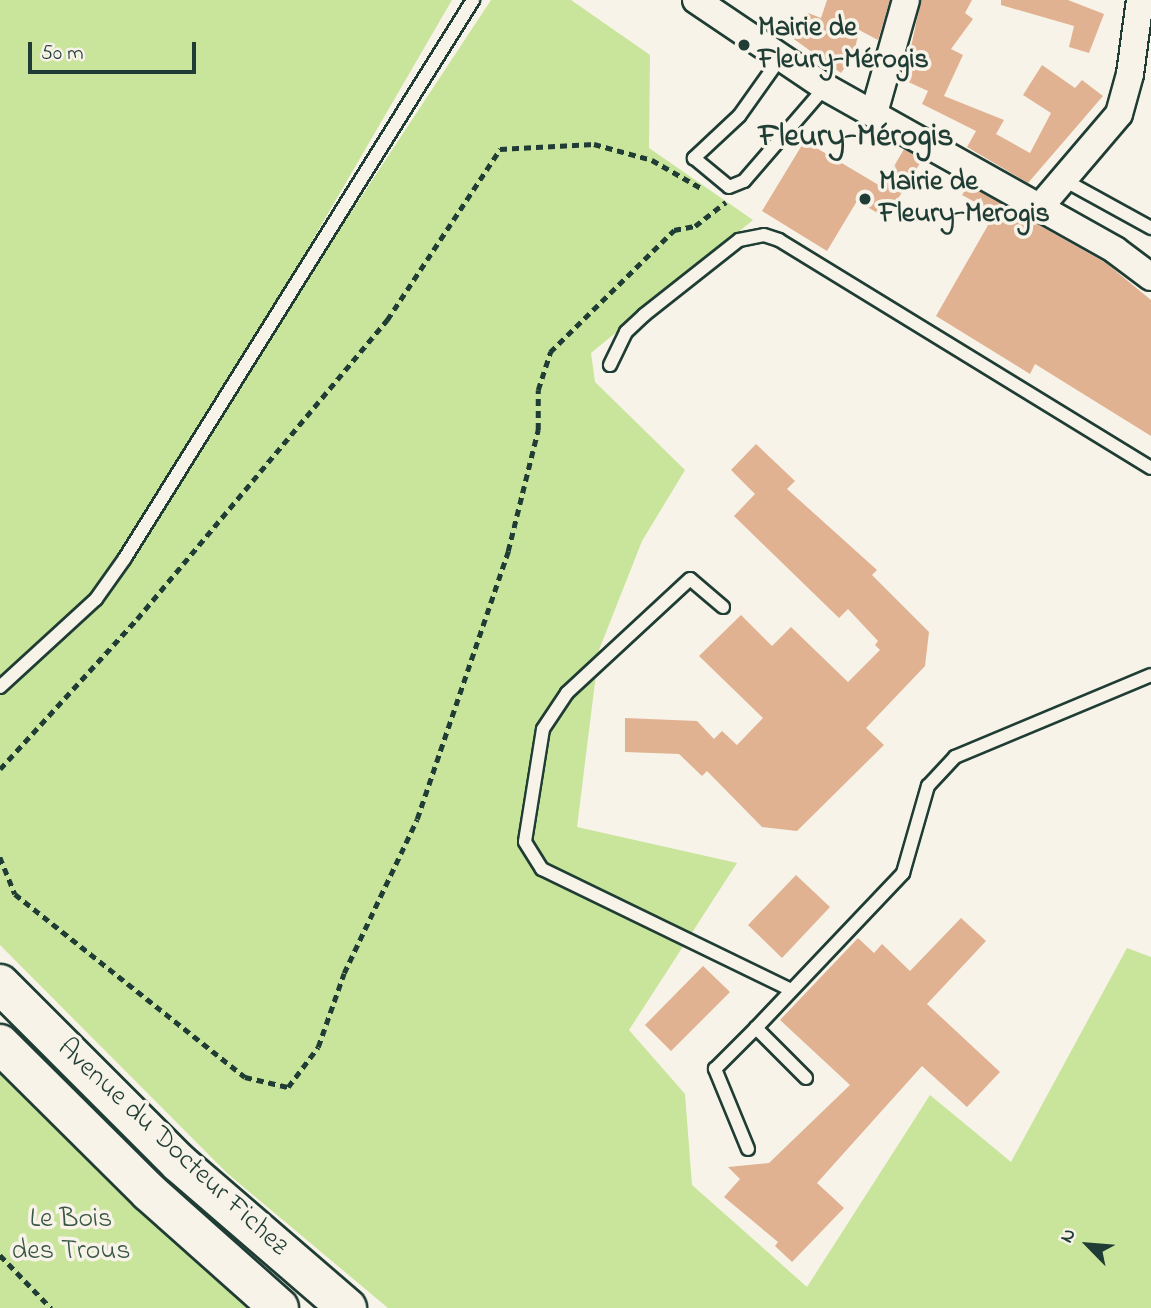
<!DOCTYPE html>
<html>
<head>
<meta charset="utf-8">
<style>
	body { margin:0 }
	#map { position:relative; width:1151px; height:1308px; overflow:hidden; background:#f7f3e8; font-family:"Indie Flower",sans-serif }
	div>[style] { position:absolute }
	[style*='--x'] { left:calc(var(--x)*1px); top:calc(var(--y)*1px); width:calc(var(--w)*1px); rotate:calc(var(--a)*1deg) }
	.green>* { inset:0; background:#c9e49b }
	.building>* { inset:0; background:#e1b292 }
	.path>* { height:4.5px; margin-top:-2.25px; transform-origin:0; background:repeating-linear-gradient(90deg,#1f3d34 0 7px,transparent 0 12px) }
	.roads { filter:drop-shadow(2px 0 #1f3d34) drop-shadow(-2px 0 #1f3d34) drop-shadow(0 2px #1f3d34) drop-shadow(0 -2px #1f3d34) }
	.lane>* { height:12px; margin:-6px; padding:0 6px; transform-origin:6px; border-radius:6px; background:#f7f3e8 }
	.street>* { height:26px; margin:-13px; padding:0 13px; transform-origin:13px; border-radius:13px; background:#f7f3e8 }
	.primary>* { height:38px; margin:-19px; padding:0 19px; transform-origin:19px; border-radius:19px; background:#f7f3e8 }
	.dots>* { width:19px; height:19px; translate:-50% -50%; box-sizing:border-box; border:4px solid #f7f3e8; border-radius:50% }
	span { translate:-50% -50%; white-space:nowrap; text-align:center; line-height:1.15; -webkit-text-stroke:7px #f7f3e8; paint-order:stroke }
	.poi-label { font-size:28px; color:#1f3d34; font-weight:700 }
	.left { translate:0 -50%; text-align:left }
	.street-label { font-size:28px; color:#1f3d34 }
	.park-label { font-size:28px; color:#385643 }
	.quarter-label { font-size:32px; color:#1f3d34; font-weight:700 }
	.north { position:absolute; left:1053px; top:1210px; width:70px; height:70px; -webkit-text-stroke:5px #f7f3e8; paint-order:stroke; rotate:295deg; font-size:19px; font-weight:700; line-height:28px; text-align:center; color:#1f3d34 }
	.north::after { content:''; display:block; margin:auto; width:24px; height:32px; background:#1f3d34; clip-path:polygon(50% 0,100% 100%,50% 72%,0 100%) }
	.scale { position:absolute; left:28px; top:42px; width:168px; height:32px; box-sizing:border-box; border:4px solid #1f3d34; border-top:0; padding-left:9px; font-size:21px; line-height:24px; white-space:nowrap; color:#1f3d34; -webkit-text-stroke:5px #f7f3e8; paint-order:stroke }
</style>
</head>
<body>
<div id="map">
	<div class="green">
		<div style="clip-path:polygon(0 0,452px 0,162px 499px,491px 0,571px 0,650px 55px,649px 148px,753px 220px,591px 353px,595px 382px,685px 470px,642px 541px,599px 650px,577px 827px,737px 863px,629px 1030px,685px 1094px,692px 1185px,807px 1287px,930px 1095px,1011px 1162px,1127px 948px,1151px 957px,1151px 1308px,388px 1308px,228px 1174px,0 945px)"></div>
		<div style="clip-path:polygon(0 1071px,261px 1308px,0 1308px)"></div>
	</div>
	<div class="building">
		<div style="clip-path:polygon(827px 0,890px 0,878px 40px,859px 30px,854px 54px,841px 73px,791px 37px,808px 13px,821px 18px)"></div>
		<div style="clip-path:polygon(921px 0,972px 0,965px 13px,973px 19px,951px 49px,963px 55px,944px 96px,1004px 120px,996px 134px,1030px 153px,1051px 113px,1023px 95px,1042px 65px,1075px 88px,1082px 80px,1103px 96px,1028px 183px,967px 147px,976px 131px,922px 104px,928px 91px,904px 80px)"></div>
		<div style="clip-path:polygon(1001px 0,1068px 0,1104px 14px,1089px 53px,1069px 47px,1074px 26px,1001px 5px)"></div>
		<div style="clip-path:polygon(808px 143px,882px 187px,904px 149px,922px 160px,886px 218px,857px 201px,827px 251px,762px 211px,802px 145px)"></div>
		<div style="clip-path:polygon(968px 185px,1106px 263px,1151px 300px,1151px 436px,1035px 364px,1030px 374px,936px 316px,995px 213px,962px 195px)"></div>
		<div style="clip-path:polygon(756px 444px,795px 481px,787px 489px,877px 570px,872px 575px,929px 632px,925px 666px,866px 728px,884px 745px,797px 831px,762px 827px,707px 771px,702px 776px,679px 754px,625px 752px,625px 718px,697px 721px,714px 739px,722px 731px,737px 745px,763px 718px,699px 656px,741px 615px,772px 646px,791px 627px,848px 682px,880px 650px,875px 645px,878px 641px,848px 609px,839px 618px,734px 516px,755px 494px,731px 470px)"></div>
		<div style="clip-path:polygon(796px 875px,830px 907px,782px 958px,748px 925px)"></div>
		<div style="clip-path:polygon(961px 918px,986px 941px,927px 1004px,1000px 1072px,967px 1107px,922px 1066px,817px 1183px,844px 1208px,792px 1262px,775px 1246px,778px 1242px,724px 1197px,740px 1179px,728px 1167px,769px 1163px,850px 1085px,780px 1020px,858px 938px,874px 953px,882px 944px,910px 971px)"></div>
		<div style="clip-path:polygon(703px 966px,730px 992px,671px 1051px,645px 1025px)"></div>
	</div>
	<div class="path">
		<div style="--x:0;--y:769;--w:203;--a:-47.6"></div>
		<div style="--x:137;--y:619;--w:390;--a:-50.1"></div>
		<div style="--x:387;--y:320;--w:205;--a:-56.5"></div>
		<div style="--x:500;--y:149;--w:94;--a:-3"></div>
		<div style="--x:594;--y:144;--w:60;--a:15.4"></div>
		<div style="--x:652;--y:160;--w:56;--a:29.7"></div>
		<div style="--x:0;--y:857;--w:40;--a:68"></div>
		<div style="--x:15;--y:894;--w:294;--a:38.5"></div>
		<div style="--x:245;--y:1077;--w:44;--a:13.1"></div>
		<div style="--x:288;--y:1087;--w:50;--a:-53.1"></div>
		<div style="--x:318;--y:1047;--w:78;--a:-70.6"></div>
		<div style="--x:344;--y:973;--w:170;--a:-64.6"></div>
		<div style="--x:417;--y:819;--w:283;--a:-71.2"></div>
		<div style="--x:508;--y:551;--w:125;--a:-76.1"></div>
		<div style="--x:538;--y:430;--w:40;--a:-90"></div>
		<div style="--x:538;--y:390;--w:40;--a:-72"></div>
		<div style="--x:550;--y:352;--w:174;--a:-44.5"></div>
		<div style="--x:674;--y:230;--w:21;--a:-11"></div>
		<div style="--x:695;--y:226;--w:39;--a:-38"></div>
		<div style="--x:0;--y:1255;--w:74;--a:46.1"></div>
	</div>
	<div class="roads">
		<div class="lane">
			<div style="--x:781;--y:57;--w:72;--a:125.4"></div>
			<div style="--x:739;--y:116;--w:62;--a:137"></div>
			<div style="--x:694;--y:158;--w:45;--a:39.6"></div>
			<div style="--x:729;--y:187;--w:16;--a:-22"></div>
			<div style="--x:744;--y:181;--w:124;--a:-49.2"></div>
			<div style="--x:1062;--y:179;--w:102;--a:28.8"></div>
			<div style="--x:610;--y:365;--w:37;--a:-64"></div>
			<div style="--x:626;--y:332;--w:25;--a:-43"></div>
			<div style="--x:644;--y:315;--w:121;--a:-38.3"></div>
			<div style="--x:739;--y:240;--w:25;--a:-11"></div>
			<div style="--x:764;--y:235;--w:16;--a:18"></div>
			<div style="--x:779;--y:240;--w:436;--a:31.5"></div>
			<div style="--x:723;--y:607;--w:43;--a:-139.7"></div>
			<div style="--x:690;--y:579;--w:168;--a:137.2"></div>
			<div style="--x:567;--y:693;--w:43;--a:123.7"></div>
			<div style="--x:543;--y:729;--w:114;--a:99.1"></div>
			<div style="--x:525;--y:842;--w:32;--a:58"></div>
			<div style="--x:542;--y:869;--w:277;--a:25.9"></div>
			<div style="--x:0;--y:687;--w:130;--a:-42.5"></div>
			<div style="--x:96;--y:599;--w:50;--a:-54.7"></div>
			<div style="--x:125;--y:558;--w:658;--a:-58.05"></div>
			<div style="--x:806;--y:1078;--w:71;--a:-135"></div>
			<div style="--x:756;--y:1028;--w:214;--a:-46.5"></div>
			<div style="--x:903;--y:873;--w:91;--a:-74"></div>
			<div style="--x:928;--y:786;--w:40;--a:-47"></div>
			<div style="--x:955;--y:757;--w:212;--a:-22.7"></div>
			<div style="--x:748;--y:1149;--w:87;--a:-112.4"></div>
			<div style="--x:715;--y:1069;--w:58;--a:-45"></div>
		</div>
		<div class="street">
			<div style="--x:696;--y:0;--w:156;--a:34"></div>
			<div style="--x:825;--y:87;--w:333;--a:29.3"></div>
			<div style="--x:1115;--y:250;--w:45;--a:36.9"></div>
			<div style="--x:874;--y:113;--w:117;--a:-74.2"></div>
			<div style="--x:1039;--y:208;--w:123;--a:-49.6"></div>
			<div style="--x:1119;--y:114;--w:41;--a:-74.6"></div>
			<div style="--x:1130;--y:74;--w:75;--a:-82.3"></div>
		</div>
		<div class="primary">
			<div style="--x:0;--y:984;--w:253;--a:45"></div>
			<div style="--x:179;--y:1163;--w:222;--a:40.8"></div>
			<div style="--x:0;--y:1044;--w:210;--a:44.8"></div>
			<div style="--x:149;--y:1192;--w:174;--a:41.7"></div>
		</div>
	</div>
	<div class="dots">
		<div style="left:744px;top:45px;background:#1f3d34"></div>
		<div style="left:865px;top:199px;background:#1f3d34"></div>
	</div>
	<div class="poi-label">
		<span class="left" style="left:758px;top:45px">Mairie de<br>Fleury-Mérogis</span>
		<span class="left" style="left:879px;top:199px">Mairie de<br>Fleury-Merogis</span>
	</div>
	<div class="street-label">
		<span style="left:172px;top:1148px;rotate:43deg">Avenue du Docteur Fichez</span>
	</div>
	<div class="park-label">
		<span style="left:71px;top:1236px">Le Bois<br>des Trous</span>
	</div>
	<div class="quarter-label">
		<span style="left:856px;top:138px">Fleury-Mérogis</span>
	</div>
	<div class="north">N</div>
	<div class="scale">50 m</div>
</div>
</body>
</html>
